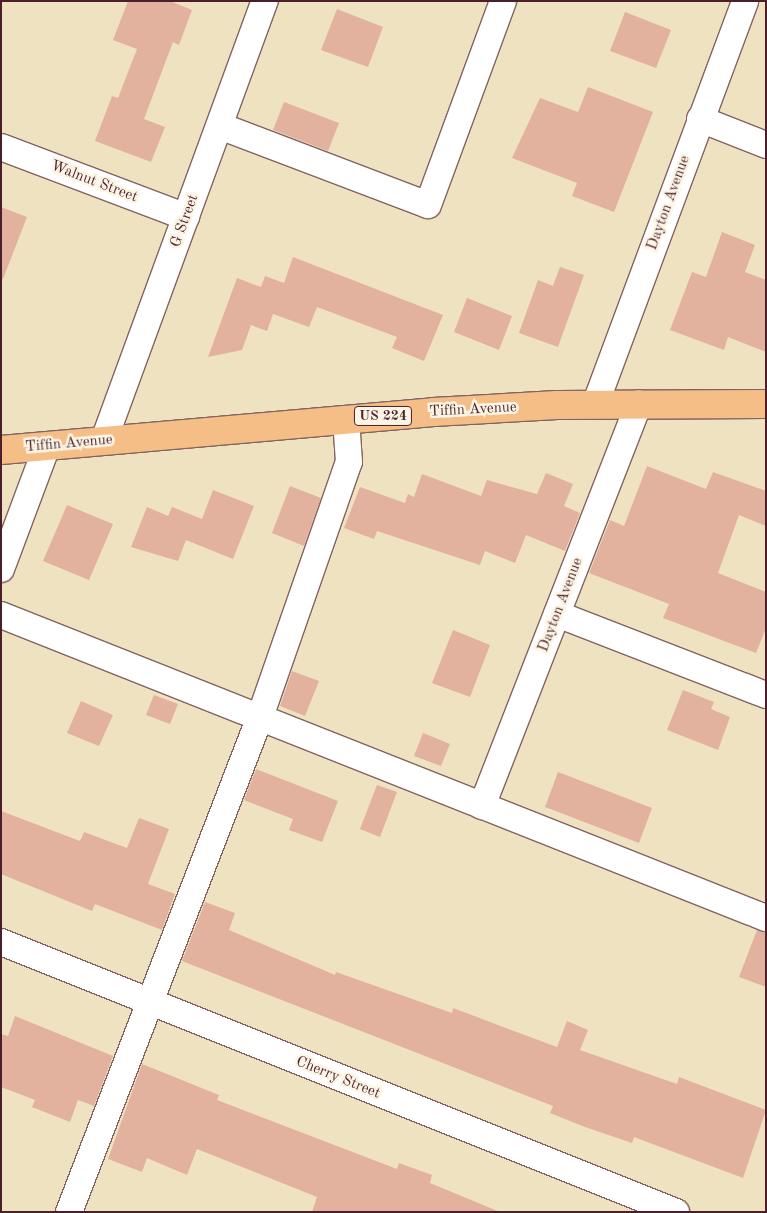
<!DOCTYPE html>
<html>
<head>
<meta charset="utf-8">
<style>
	body { margin:0 }
	#map { position:relative; width:767px; height:1213px; overflow:hidden; background:#eee2c1; font-family:"Old Standard TT",serif }
	div>[style] { position:absolute }
	[style*='--x'] { left:calc(var(--x)*1px); top:calc(var(--y)*1px); width:calc(var(--w)*1px); rotate:calc(var(--a)*1deg) }
	.building>* { inset:0; background:#e3b29f }
	.roads { filter:drop-shadow(1px 0 #836360) drop-shadow(-1px 0 #836360) drop-shadow(0 1px #836360) drop-shadow(0 -1px #836360) }
	.minor>* { height:26px; margin:-13px; padding:0 13px; transform-origin:13px; border-radius:13px; background:#fff }
	.highway>* { height:28px; margin:-14px; padding:0 14px; transform-origin:14px; border-radius:14px; background:#f6be87 }
	span { translate:-50% -50%; white-space:nowrap; text-align:center; line-height:1.15; -webkit-text-stroke:5px #fcf5e5; paint-order:stroke }
	.shield-label span { padding:1px 4px; background:#fcf5e5; border:1px solid; border-radius:4px; -webkit-text-stroke-width:0 }
	.shield-label { font-size:14px; color:#4a1f2b; font-weight:700 }
	.street-label { font-size:15px; color:#4a1f2b }
	.frame { position:absolute; inset:0; border:2px solid #4a1f2b; pointer-events:none }
</style>
</head>
<body>
<div id="map">
	<div class="building">
		<div style="clip-path:polygon(128px 1px,170px 1px,192px 10px,179px 45px,173px 42px,144px 119px,165px 127px,151px 162px,95px 141px,112px 96px,118px 98px,137px 49px,113px 40px)"></div>
		<div style="clip-path:polygon(337px 9px,383px 27px,368px 67px,321px 50px)"></div>
		<div style="clip-path:polygon(625px 12px,671px 30px,656px 68px,610px 51px)"></div>
		<div style="clip-path:polygon(588px 87px,653px 112px,614px 212px,572px 196px,577px 183px,512px 158px,540px 98px,578px 112px)"></div>
		<div style="clip-path:polygon(284px 102px,339px 123px,328px 151px,273px 130px)"></div>
		<div style="clip-path:polygon(1px 207px,27px 217px,3px 279px,1px 279px)"></div>
		<div style="clip-path:polygon(722px 232px,755px 245px,745px 272px,766px 280px,766px 352px,728px 337px,724px 350px,670px 330px,692px 272px,706px 277px)"></div>
		<div style="clip-path:polygon(293px 257px,443px 315px,424px 361px,392px 348px,397px 337px,317px 307px,309px 327px,273px 314px,267px 331px,251px 325px,242px 350px,208px 357px,237px 278px,261px 287px,265px 276px,284px 283px)"></div>
		<div style="clip-path:polygon(560px 267px,584px 275px,558px 347px,519px 333px,538px 280px,553px 286px)"></div>
		<div style="clip-path:polygon(467px 298px,512px 316px,499px 350px,454px 332px)"></div>
		<div style="clip-path:polygon(647px 466px,706px 489px,713px 472px,766px 491px,766px 526px,739px 515px,718px 573px,766px 592px,766px 628px,756px 653px,663px 618px,669px 604px,589px 573px,610px 520px,624px 526px)"></div>
		<div style="clip-path:polygon(546px 473px,573px 484px,564px 506px,580px 513px,565px 551px,526px 535px,515px 563px,485px 551px,480px 565px,377px 531px,374px 539px,344px 528px,360px 487px,405px 503px,408px 494px,414px 497px,422px 474px,481px 496px,487px 480px,537px 494px)"></div>
		<div style="clip-path:polygon(290px 486px,321px 498px,304px 546px,272px 533px)"></div>
		<div style="clip-path:polygon(213px 490px,254px 506px,233px 559px,186px 540px,178px 561px,131px 547px,147px 507px,168px 516px,172px 507px,202px 519px)"></div>
		<div style="clip-path:polygon(67px 505px,113px 524px,89px 580px,43px 561px)"></div>
		<div style="clip-path:polygon(453px 630px,490px 645px,470px 697px,432px 683px)"></div>
		<div style="clip-path:polygon(292px 671px,319px 681px,305px 716px,280px 706px)"></div>
		<div style="clip-path:polygon(683px 690px,714px 702px,711px 709px,730px 717px,718px 750px,667px 730px)"></div>
		<div style="clip-path:polygon(154px 695px,178px 704px,170px 724px,146px 715px)"></div>
		<div style="clip-path:polygon(81px 701px,113px 715px,99px 746px,67px 733px)"></div>
		<div style="clip-path:polygon(423px 733px,450px 744px,441px 766px,414px 756px)"></div>
		<div style="clip-path:polygon(256px 769px,338px 801px,322px 842px,289px 830px,293px 819px,244px 800px)"></div>
		<div style="clip-path:polygon(558px 772px,652px 808px,639px 843px,545px 807px)"></div>
		<div style="clip-path:polygon(377px 785px,397px 792px,380px 837px,360px 829px)"></div>
		<div style="clip-path:polygon(1px 811px,80px 841px,84px 832px,127px 848px,139px 818px,169px 829px,148px 884px,175px 894px,162px 930px,95px 904px,92px 911px,1px 874px)"></div>
		<div style="clip-path:polygon(205px 902px,235px 913px,229px 930px,335px 975px,336px 972px,452px 1013px,453px 1008px,557px 1047px,567px 1021px,588px 1030px,580px 1050px,677px 1084px,679px 1077px,766px 1110px,743px 1178px,634px 1137px,632px 1143px,585px 1127px,550px 1113px,553px 1106px,182px 961px)"></div>
		<div style="clip-path:polygon(757px 930px,766px 933px,766px 987px,739px 977px)"></div>
		<div style="clip-path:polygon(15px 1016px,113px 1056px,94px 1106px,78px 1100px,70px 1122px,32px 1107px,35px 1100px,1px 1087px,1px 1034px,8px 1036px)"></div>
		<div style="clip-path:polygon(142px 1064px,219px 1095px,217px 1100px,397px 1169px,399px 1163px,432px 1175px,430px 1183px,500px 1212px,312px 1212px,317px 1197px,197px 1149px,187px 1175px,147px 1158px,142px 1172px,108px 1159px)"></div>
	</div>
	<div class="roads">
		<div class="minor">
			<div style="--x:700;--y:119;--w:71;--a:21.5"></div>
			<div style="--x:220;--y:126;--w:222;--a:20.8"></div>
			<div style="--x:428;--y:205;--w:217;--a:-69.8"></div>
			<div style="--x:1;--y:147;--w:198;--a:20.7"></div>
			<div style="--x:595;--y:405;--w:431;--a:-69.6"></div>
			<div style="--x:104;--y:440;--w:468;--a:-69.9"></div>
			<div style="--x:1;--y:569;--w:131;--a:-69.5"></div>
			<div style="--x:557;--y:614;--w:224;--a:21.2"></div>
			<div style="--x:1;--y:615;--w:823;--a:21.61"></div>
			<div style="--x:482;--y:806;--w:432;--a:-68.7"></div>
			<div style="--x:1;--y:942;--w:727;--a:21.8"></div>
			<div style="--x:69;--y:1212;--w:531;--a:-68.9"></div>
			<div style="--x:260;--y:717;--w:270;--a:-70.8"></div>
			<div style="--x:349;--y:462;--w:43;--a:-94"></div>
		</div>
		<div class="highway">
			<div style="--x:1;--y:450;--w:434;--a:-5"></div>
			<div style="--x:433;--y:412;--w:124;--a:-3.2"></div>
			<div style="--x:557;--y:405;--w:209;--a:-0.3"></div>
		</div>
	</div>
	<div class="shield-label">
		<span style="left:383px;top:416px">US 224</span>
	</div>
	<div class="street-label">
		<span style="left:94px;top:182px;rotate:21deg">Walnut Street</span>
		<span style="left:669px;top:203px;rotate:-70deg">Dayton Avenue</span>
		<span style="left:185px;top:221px;rotate:-70deg">G Street</span>
		<span style="left:473px;top:410px;rotate:-3deg">Tiffin Avenue</span>
		<span style="left:69px;top:444px;rotate:-5deg">Tiffin Avenue</span>
		<span style="left:561px;top:605px;rotate:-69deg">Dayton Avenue</span>
		<span style="left:338px;top:1078px;rotate:22deg">Cherry Street</span>
	</div>
	<div class="frame"></div>
</div>
</body>
</html>
